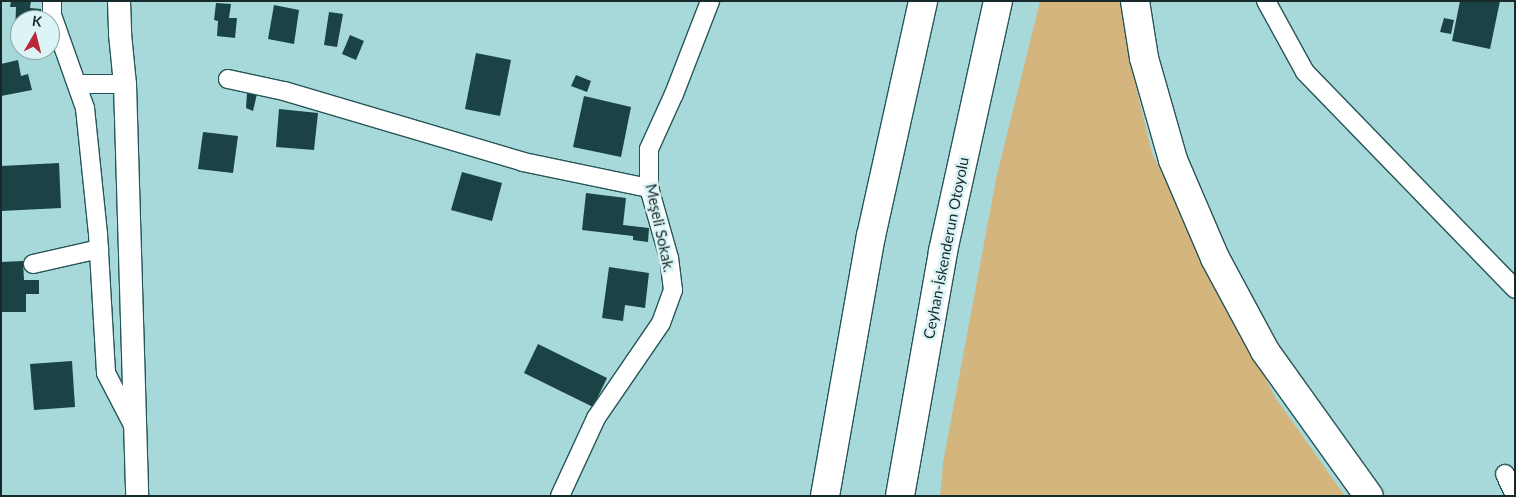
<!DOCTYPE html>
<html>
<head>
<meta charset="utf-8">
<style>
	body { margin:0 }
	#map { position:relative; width:1516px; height:497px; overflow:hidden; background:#a7d9db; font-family:Lato,sans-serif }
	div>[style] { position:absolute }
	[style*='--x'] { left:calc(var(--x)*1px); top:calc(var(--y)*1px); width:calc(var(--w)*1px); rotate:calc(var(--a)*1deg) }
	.green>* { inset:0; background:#d5b57e }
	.building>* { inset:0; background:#1b4244 }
	.roads { filter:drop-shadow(1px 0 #265558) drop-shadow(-1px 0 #265558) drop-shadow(0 1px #265558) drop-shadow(0 -1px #265558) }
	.minor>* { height:18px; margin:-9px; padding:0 9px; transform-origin:9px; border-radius:9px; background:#fff }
	.tertiary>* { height:22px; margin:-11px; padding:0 11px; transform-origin:11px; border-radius:11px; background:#fff }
	.motorway>* { height:28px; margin:-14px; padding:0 14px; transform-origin:14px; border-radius:14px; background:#fff }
	span { translate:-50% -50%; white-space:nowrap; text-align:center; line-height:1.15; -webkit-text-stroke:5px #dcf4f6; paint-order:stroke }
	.street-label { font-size:15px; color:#172a2b }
	.frame { position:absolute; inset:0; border:2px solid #172a2b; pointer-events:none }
	.north { position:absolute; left:10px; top:10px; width:50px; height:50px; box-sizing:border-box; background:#dcf4f6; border:1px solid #8da3a5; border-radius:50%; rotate:8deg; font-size:14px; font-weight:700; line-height:20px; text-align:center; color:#172a2b }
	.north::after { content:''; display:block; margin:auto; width:18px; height:22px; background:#b92839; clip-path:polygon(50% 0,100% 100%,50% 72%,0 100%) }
</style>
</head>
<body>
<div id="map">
	<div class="green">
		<div style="clip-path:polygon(1040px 1px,1121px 1px,1135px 83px,1152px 153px,1275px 397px,1345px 496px,940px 496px,943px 463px,996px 179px)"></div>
	</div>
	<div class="building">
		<div style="clip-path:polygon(11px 1px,31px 1px,30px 8px,41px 9px,41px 20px,20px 20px,20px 35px,15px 34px,16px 7px,10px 7px)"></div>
		<div style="clip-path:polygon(1460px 1px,1500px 1px,1490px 49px,1452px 41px)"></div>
		<div style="clip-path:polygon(216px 3px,231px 4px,229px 18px,237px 18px,235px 38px,217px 36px,218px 21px,214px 20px)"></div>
		<div style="clip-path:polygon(274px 5px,299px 10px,294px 44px,268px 39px)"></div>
		<div style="clip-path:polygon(329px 12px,343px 14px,337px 47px,324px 45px)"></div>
		<div style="clip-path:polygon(1444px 18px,1454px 20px,1451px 34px,1440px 32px)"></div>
		<div style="clip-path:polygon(350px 35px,364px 41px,356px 60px,342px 54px)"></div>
		<div style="clip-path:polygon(476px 53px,511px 60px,500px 116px,465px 109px)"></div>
		<div style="clip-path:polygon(18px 60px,21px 76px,28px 74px,32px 90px,1px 96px,1px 64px)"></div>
		<div style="clip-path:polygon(576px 75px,591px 81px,587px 92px,571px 86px)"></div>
		<div style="clip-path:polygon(247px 93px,257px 94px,253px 111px,246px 108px)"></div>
		<div style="clip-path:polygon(584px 96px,631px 107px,621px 157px,573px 147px)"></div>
		<div style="clip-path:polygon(279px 109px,318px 113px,314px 150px,276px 147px)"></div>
		<div style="clip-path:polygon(203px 132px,238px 136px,233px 173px,198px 169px)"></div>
		<div style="clip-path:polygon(59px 163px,61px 208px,1px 211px,1px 166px)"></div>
		<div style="clip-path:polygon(462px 172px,502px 183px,492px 221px,451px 210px)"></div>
		<div style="clip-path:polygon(586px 193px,626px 198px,623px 225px,649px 228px,648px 242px,633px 240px,633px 236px,582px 230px)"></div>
		<div style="clip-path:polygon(23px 261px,24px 280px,39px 280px,39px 294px,26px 294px,26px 312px,1px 312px,1px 262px)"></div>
		<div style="clip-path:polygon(609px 267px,649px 273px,645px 308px,625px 305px,623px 321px,602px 318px)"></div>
		<div style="clip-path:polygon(538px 344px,607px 378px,593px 407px,524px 373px)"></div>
		<div style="clip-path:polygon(72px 361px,75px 407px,34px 410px,30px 364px)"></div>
	</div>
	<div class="roads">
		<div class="minor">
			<div style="--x:52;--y:1;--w:14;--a:90"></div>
			<div style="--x:52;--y:15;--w:99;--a:70.5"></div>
			<div style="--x:85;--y:108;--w:127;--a:84.1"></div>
			<div style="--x:98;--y:234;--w:139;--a:86.7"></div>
			<div style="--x:106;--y:373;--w:59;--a:62.6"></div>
			<div style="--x:1266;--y:1;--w:81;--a:61.2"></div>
			<div style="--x:1305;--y:72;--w:302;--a:45.9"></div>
			<div style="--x:228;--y:79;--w:57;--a:12.1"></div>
			<div style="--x:284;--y:91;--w:249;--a:16.5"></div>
			<div style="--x:523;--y:162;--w:129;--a:11.7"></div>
			<div style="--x:77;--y:84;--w:48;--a:0"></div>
			<div style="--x:33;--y:264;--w:68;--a:-12.8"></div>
			<div style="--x:1505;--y:474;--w:23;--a:65"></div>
			<div style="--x:560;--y:496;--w:86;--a:-65.2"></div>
			<div style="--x:596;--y:418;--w:115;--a:-55.6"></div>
			<div style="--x:661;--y:323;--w:35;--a:-70"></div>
			<div style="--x:673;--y:290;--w:32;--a:-97"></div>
			<div style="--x:669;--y:258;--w:73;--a:-105.9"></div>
			<div style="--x:649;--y:188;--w:39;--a:-90"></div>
			<div style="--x:649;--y:149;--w:60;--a:-65.6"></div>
			<div style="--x:674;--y:94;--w:100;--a:-68.8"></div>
		</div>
		<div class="tertiary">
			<div style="--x:119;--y:1;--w:33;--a:88"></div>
			<div style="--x:120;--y:34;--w:50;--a:84.3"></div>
			<div style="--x:125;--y:84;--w:412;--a:88.3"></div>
		</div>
		<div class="motorway">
			<div style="--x:1135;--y:1;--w:58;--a:81"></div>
			<div style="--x:1144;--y:58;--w:106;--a:74.1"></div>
			<div style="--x:1173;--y:160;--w:107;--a:66.8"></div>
			<div style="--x:1215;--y:258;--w:106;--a:61.7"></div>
			<div style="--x:1265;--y:351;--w:178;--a:54.4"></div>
			<div style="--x:825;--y:496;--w:264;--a:-80"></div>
			<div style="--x:871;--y:236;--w:241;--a:-77.5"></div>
			<div style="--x:900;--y:496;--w:249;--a:-80"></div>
			<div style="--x:943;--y:251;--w:256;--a:-77.6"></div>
		</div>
	</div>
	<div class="street-label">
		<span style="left:660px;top:228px;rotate:78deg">Meşeli Sokak.</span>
		<span style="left:946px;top:248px;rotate:-79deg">Ceyhan-İskenderun Otoyolu</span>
	</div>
	<div class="frame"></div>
	<div class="north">K</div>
</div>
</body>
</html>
